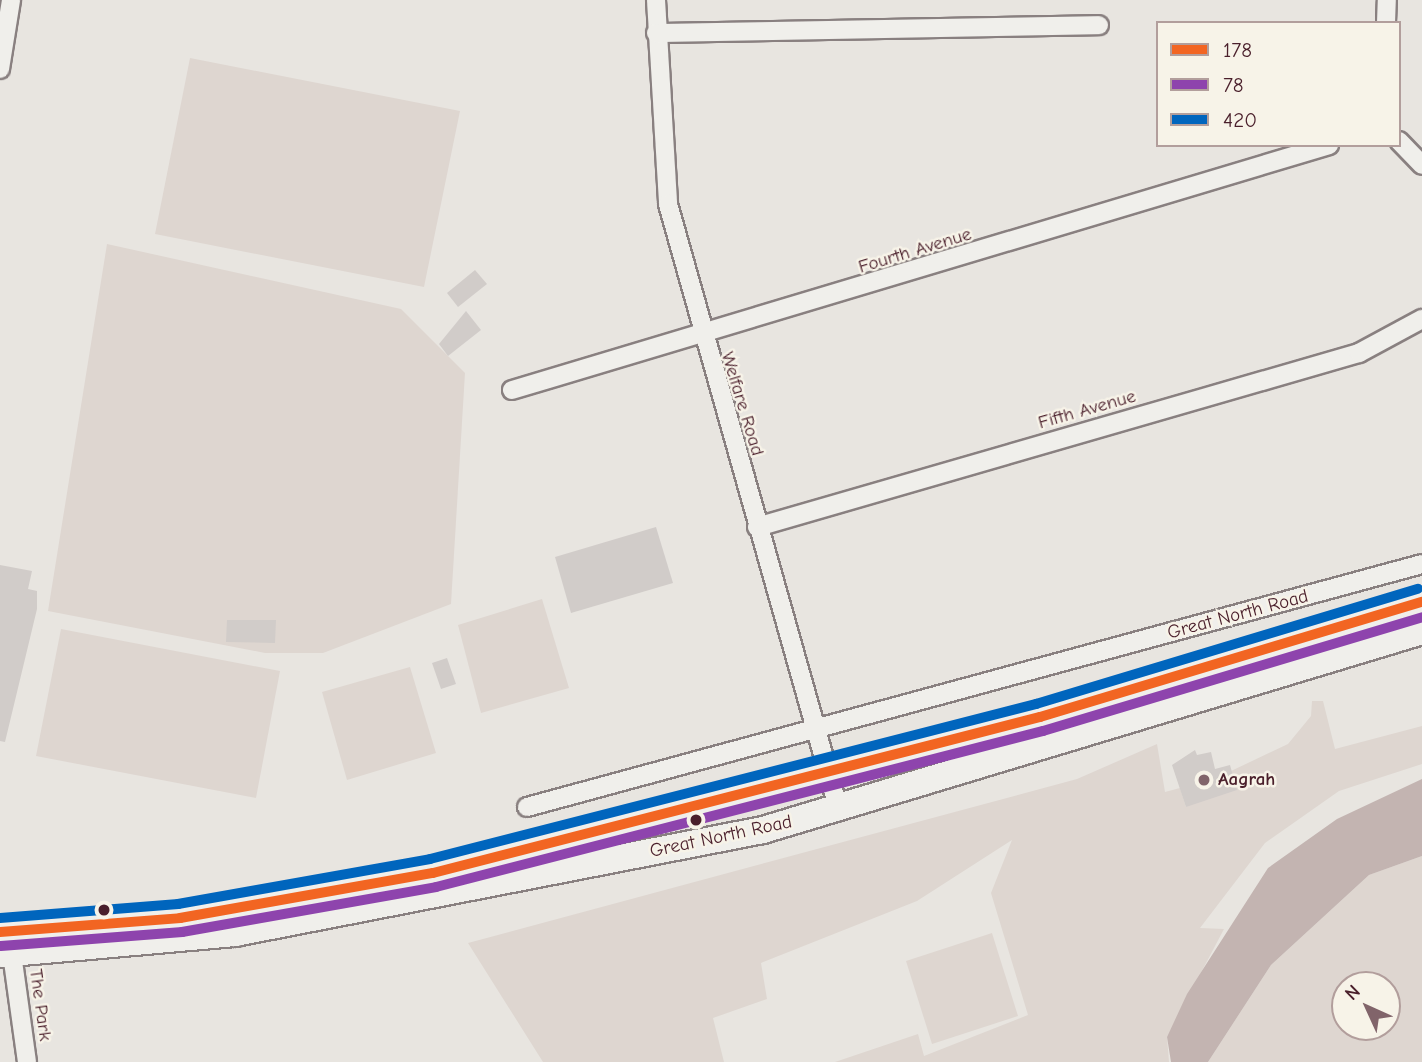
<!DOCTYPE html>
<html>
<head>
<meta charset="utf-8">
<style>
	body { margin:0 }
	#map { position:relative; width:1422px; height:1062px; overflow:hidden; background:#e8e5e0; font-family:"Comic Neue",sans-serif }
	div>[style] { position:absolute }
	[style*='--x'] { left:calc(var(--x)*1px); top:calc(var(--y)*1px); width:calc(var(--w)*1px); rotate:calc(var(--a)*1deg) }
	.green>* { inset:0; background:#ded6d0 }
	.water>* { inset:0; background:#c3b4b1 }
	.building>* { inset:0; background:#d1ccc9 }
	.roads { filter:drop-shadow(2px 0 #898080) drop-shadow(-2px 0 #898080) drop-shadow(0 2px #898080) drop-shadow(0 -2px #898080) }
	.minor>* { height:18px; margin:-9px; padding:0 9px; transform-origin:9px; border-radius:9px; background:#f0efeb }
	.highway>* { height:26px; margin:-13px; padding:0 13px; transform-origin:13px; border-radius:13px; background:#f0efeb }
	.bus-1>* { height:10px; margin:-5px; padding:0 5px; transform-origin:5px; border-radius:5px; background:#f26522 }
	.bus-2>* { height:10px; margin:-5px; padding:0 5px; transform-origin:5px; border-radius:5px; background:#8e44ad }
	.bus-3>* { height:10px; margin:-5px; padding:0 5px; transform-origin:5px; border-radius:5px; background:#0065bd }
	.dots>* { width:19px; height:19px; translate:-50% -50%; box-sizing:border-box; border:4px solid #f7f3e8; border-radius:50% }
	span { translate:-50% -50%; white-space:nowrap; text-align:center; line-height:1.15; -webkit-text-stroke:5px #f7f3e8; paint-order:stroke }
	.street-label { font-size:19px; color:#4a1f2b }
	.poi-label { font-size:19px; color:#4a1f2b; font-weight:700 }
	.left { translate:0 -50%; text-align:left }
	.legend { position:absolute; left:1156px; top:21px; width:245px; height:126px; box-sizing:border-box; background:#f7f3e8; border:2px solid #b29e9c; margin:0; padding:9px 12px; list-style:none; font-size:21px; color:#4a1f2b }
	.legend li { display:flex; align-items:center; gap:14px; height:35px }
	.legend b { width:35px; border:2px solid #b29e9c }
	.north { position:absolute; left:1331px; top:971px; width:70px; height:70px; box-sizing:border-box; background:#f7f3e8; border:2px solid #b29e9c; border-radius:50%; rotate:315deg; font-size:19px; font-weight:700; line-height:28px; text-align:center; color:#4a1f2b }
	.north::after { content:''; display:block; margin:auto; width:24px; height:32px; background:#81646a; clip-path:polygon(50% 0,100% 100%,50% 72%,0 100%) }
</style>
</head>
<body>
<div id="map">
	<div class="green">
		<div style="clip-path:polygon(190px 58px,460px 111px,424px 287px,155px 234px)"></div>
		<div style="clip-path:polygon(107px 244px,401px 309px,465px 373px,451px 604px,323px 653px,265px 653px,48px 611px)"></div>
		<div style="clip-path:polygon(542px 599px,569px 688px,481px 713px,458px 625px)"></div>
		<div style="clip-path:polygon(61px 629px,280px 671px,256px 798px,36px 756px)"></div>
		<div style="clip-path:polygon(410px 667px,436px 753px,347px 780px,322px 692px)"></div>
		<div style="clip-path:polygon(1312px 701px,1323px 701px,1335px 749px,1422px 726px,1422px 764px,1339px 791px,1265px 843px,1200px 928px,1224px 929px,1167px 1037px,1169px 1062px,835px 1062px,918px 1034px,924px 1056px,1028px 1015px,991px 893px,1012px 840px,917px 901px,761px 963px,767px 999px,713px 1018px,724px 1062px,543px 1062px,468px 943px,1077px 779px,1157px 744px,1165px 792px,1180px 788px,1186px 807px,1231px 771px,1288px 744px,1311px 716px)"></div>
		<div style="clip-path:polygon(evenodd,1422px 856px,1422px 1062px,1208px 1062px,1271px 965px,1369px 875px,1422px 856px,1345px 985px,1387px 985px,1387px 1027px,1345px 1027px,1345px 985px)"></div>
		<div style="clip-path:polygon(992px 933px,1018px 1016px,932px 1044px,906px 961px)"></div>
	</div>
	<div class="water">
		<div style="clip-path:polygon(1422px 779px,1422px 856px,1369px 875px,1271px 965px,1208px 1062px,1171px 1062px,1167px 1037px,1187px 994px,1268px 868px,1337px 819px)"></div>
	</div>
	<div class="building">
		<div style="clip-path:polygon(475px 270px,487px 284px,458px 307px,447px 293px)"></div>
		<div style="clip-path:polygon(466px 311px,481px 330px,448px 356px,439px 344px)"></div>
		<div style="clip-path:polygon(656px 527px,673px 583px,571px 613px,555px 557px)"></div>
		<div style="clip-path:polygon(0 565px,32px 571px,28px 589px,37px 591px,37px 609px,5px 742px,0 741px)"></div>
		<div style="clip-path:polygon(227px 620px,276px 620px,275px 643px,226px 642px)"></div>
		<div style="clip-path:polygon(447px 658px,456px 684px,441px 689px,432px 663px)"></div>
		<div style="clip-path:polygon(1195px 750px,1197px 755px,1211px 752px,1215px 769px,1230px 765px,1237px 790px,1186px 807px,1172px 765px)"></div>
	</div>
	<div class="roads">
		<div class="minor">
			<div style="--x:656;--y:0;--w:204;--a:86.6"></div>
			<div style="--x:668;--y:204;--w:631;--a:74.27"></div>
			<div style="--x:1386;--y:23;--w:23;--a:-88"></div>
			<div style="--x:656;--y:33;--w:443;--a:-1"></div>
			<div style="--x:0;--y:69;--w:70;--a:-80.9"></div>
			<div style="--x:1399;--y:141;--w:33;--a:46"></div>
			<div style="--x:512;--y:390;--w:853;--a:-16.69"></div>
			<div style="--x:757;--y:527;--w:627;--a:-16.12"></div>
			<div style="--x:1359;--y:353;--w:72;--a:-28.4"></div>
			<div style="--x:527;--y:807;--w:927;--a:-15.19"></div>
			<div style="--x:12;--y:954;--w:109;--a:82.1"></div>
		</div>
		<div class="highway">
			<div style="--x:0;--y:932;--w:181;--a:-4.4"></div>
			<div style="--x:180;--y:918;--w:257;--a:-10.1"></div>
			<div style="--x:433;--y:873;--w:627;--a:-14.41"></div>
			<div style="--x:1040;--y:717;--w:399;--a:-16.8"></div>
			<div style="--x:0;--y:954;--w:236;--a:-5.1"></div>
			<div style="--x:235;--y:933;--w:538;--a:-11.04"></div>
			<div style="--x:763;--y:830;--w:688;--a:-16.8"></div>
		</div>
	</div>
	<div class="bus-1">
		<div style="--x:0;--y:932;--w:181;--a:-4.4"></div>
		<div style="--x:180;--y:918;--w:257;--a:-10.1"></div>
		<div style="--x:433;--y:873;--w:627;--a:-14.41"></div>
		<div style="--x:1040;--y:717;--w:399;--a:-16.8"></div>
	</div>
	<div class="bus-2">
		<div style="--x:1;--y:946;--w:182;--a:-4.4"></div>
		<div style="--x:182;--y:932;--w:258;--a:-10"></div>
		<div style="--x:436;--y:887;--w:627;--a:-14.41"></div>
		<div style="--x:1043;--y:731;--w:396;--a:-16.7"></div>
	</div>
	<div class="bus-3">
		<div style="--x:0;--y:918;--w:179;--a:-4.5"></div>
		<div style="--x:178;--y:904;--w:256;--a:-10.1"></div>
		<div style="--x:430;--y:859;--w:626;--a:-14.35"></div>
		<div style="--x:1036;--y:704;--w:399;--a:-16.8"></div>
	</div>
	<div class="dots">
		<div style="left:1204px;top:780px;background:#81646a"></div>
		<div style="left:696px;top:820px;background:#4a1f2b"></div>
		<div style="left:104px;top:910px;background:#4a1f2b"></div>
	</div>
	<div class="street-label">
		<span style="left:915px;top:251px;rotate:-17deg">Fourth Avenue</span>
		<span style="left:742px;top:404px;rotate:73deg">Welfare Road</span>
		<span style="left:1087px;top:410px;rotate:-16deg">Fifth Avenue</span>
		<span style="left:1238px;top:615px;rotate:-15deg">Great North Road</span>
		<span style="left:721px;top:837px;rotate:-12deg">Great North Road</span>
		<span style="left:40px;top:1005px;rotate:82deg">The Park</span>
	</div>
	<div class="poi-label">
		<span class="left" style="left:1218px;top:780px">Aagrah</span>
	</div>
	<ul class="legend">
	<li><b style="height:9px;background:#f26522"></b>178</li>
	<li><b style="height:9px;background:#8e44ad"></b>78</li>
	<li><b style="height:9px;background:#0065bd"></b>420</li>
	</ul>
	<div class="north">N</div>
</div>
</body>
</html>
